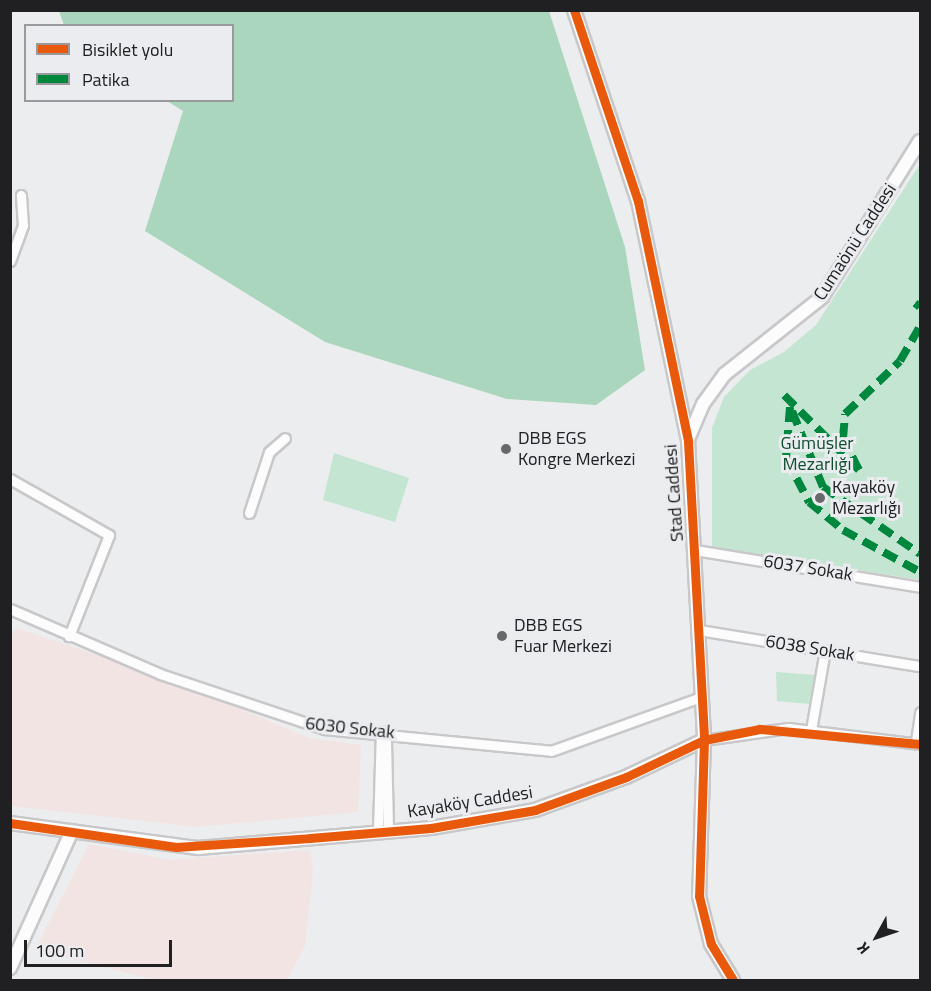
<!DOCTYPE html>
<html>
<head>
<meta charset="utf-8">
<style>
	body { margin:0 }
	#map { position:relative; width:931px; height:991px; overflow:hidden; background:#ecedef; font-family:"Titillium Web",sans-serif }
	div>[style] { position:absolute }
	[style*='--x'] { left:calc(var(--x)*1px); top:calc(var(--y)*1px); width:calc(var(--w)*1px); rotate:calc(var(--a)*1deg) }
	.industrial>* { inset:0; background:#f2e4e3 }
	.green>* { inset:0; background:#c4e5d1 }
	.forest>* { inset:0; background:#a9d6bc }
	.roads { filter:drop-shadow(2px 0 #c8c8ca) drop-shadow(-2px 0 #c8c8ca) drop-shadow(0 2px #c8c8ca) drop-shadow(0 -2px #c8c8ca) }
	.minor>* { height:9px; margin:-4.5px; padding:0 4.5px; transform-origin:4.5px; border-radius:4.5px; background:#fcfcfd }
	.tertiary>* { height:12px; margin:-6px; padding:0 6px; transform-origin:6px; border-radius:6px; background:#fcfcfd }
	.quiet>* { height:8px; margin-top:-4px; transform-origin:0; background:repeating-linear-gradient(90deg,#00873e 0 15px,transparent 0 23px) }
	.cycleway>* { height:9px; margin:-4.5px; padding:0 4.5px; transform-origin:4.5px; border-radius:4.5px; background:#e8590c }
	.dots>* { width:16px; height:16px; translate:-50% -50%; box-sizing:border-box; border:3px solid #ebecf0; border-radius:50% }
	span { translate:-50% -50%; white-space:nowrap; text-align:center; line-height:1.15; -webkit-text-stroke:6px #ebecf0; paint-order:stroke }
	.street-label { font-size:18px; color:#202022 }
	.poi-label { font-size:18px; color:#202022 }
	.left { translate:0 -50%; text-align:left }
	.park-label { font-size:18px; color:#0e4e2e }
	.frame { position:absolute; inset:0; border:12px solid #202022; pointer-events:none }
	.legend { position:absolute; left:24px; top:24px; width:210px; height:78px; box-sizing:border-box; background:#ebecf0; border:2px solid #9a9a9e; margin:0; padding:8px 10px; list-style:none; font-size:18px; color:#202022 }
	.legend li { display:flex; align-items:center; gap:12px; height:30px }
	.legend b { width:30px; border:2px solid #9a9a9e }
	.north { position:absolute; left:847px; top:907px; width:60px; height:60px; -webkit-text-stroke:4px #ebecf0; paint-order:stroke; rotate:230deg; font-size:16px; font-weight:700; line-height:24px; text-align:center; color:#202022 }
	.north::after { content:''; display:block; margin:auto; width:21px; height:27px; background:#202022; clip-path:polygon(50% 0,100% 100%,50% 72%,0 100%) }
	.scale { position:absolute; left:24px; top:940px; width:148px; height:27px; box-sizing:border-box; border:3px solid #202022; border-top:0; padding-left:8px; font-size:18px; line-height:21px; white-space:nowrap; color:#202022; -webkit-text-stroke:4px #ebecf0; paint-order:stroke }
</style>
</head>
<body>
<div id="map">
	<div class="industrial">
		<div style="clip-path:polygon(16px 628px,169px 679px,309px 738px,361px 745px,358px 812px,196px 827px,11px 806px,10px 638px)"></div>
		<div style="clip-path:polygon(89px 844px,169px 860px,310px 850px,313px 870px,305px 946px,287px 980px,155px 980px,35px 950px)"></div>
	</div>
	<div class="green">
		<div style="clip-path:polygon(920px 164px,920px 580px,712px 547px,712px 428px,724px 397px,750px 370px,784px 352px,816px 325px)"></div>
		<div style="clip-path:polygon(334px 453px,409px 478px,395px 522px,323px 500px)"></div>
		<div style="clip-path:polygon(776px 672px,815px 675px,809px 704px,777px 701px)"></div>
	</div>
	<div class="forest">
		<div style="clip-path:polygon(59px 11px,549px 11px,625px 247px,645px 370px,596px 405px,507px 399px,325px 342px,145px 231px,183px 111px,167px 101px,232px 100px,232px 26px,64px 25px)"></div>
	</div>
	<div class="roads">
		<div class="minor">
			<div style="--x:10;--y:261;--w:38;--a:-70"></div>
			<div style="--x:23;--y:225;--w:30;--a:-94"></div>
			<div style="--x:10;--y:479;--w:114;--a:29.5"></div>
			<div style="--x:109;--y:535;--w:109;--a:111.6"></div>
			<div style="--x:249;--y:513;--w:64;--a:-71.8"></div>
			<div style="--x:269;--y:452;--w:21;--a:-41"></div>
			<div style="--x:695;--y:550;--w:228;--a:9.3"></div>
			<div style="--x:10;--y:609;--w:163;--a:23.4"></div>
			<div style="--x:160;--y:674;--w:173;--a:18.5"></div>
			<div style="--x:324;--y:729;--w:228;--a:5.5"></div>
			<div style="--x:551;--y:751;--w:159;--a:-19.8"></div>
			<div style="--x:699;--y:630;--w:224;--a:9.3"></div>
			<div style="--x:811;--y:730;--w:81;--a:-80.1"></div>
			<div style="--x:381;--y:731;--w:11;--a:63"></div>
			<div style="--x:386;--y:741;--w:89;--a:88.7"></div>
			<div style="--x:704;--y:740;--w:85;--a:-8.1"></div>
			<div style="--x:788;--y:728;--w:133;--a:6.9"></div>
			<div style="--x:916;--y:742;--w:30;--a:-82"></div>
			<div style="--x:378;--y:830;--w:99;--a:-88.3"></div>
		</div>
		<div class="tertiary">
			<div style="--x:574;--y:10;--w:201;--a:71.5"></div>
			<div style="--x:638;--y:201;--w:245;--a:78.2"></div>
			<div style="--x:688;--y:441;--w:299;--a:86.9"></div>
			<div style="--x:704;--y:740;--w:156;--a:91.8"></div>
			<div style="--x:699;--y:896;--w:49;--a:76"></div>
			<div style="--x:711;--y:944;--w:42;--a:58.6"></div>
			<div style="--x:689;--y:437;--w:36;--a:-67"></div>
			<div style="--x:703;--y:404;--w:37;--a:-54"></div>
			<div style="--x:725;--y:374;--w:124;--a:-38.4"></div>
			<div style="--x:822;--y:297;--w:184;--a:-57.9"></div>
			<div style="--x:10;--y:823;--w:190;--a:7.6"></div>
			<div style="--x:198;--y:848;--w:234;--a:-4.9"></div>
			<div style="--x:431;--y:828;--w:106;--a:-9.8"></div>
			<div style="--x:535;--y:810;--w:97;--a:-19.9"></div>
			<div style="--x:626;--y:777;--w:86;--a:-25.4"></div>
			<div style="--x:10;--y:968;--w:150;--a:-65.7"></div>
		</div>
	</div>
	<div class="quiet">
		<div style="--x:915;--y:303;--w:6;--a:39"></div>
		<div style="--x:784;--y:395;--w:106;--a:45"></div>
		<div style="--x:859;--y:470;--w:36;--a:-117"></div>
		<div style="--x:843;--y:438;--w:24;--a:-85"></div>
		<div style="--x:845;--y:414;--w:76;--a:-43.9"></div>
		<div style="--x:900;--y:361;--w:39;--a:-60"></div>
		<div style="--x:790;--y:407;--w:51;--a:94.5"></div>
		<div style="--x:786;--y:458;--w:50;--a:62.4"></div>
		<div style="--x:809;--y:502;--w:44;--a:39.5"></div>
		<div style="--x:843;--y:530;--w:88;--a:28.6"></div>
		<div style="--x:792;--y:411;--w:82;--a:67.8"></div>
		<div style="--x:823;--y:487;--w:118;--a:34.6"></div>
	</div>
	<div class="cycleway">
		<div style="--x:574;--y:10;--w:201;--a:71.5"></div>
		<div style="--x:638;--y:201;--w:245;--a:78.2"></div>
		<div style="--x:688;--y:441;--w:299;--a:86.9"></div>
		<div style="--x:704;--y:740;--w:156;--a:91.8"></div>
		<div style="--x:699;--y:896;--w:49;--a:76"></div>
		<div style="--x:711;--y:944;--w:42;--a:58.6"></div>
		<div style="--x:10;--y:823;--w:168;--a:8.2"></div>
		<div style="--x:176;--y:847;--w:134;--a:-3.8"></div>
		<div style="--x:310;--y:838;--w:121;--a:-4.7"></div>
		<div style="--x:431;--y:828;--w:106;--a:-9.8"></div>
		<div style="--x:535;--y:810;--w:97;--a:-19.9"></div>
		<div style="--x:626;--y:777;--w:86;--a:-25.4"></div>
		<div style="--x:704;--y:740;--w:57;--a:-11.1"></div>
		<div style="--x:760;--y:729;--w:161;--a:5.4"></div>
	</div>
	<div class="dots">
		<div style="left:506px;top:449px;background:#67686a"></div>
		<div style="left:820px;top:498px;background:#67686a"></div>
		<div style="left:502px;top:636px;background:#67686a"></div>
	</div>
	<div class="street-label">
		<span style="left:855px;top:242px;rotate:-57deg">Cumaönü Caddesi</span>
		<span style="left:674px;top:493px;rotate:-94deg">Stad Caddesi</span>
		<span style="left:808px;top:568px;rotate:9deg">6037 Sokak</span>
		<span style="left:810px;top:648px;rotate:9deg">6038 Sokak</span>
		<span style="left:350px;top:728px;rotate:6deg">6030 Sokak</span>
		<span style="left:470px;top:802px;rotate:-9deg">Kayaköy Caddesi</span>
	</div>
	<div class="poi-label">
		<span class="left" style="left:518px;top:449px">DBB EGS<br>Kongre Merkezi</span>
		<span class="left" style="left:832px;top:498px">Kayaköy<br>Mezarlığı</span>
		<span class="left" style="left:514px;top:636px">DBB EGS<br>Fuar Merkezi</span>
	</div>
	<div class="park-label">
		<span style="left:817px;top:454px">Gümüşler<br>Mezarlığı</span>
	</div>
	<div class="frame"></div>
	<ul class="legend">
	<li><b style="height:8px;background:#e8590c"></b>Bisiklet yolu</li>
	<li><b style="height:8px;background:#00873e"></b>Patika</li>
	</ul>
	<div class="north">K</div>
	<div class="scale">100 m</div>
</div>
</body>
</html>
